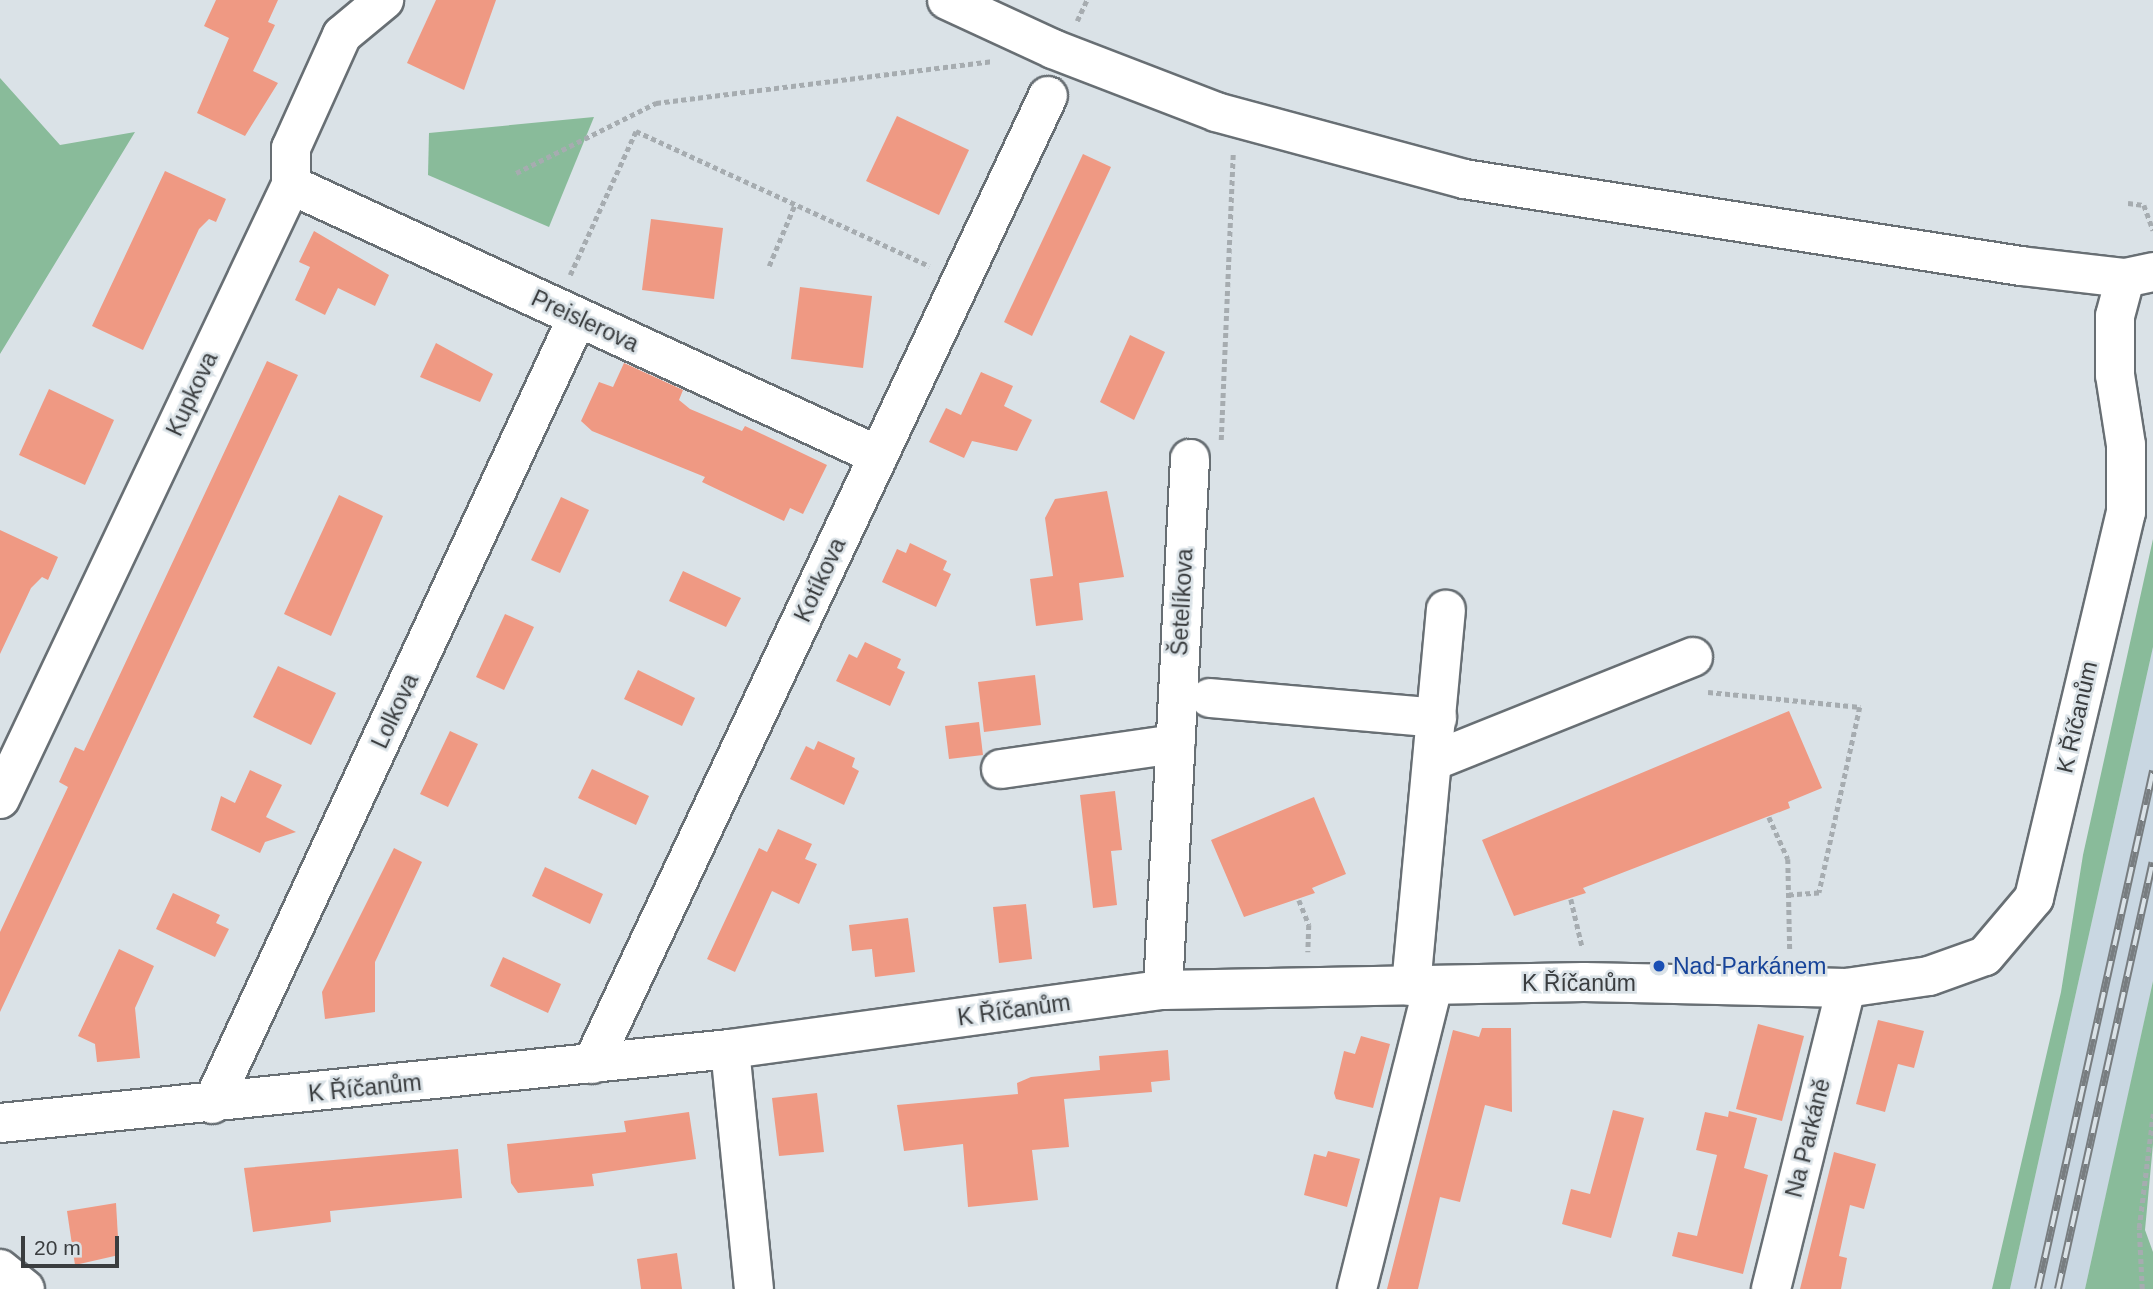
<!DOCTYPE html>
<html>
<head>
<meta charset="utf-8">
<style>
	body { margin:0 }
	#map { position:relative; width:2153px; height:1289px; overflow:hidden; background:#dae2e7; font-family:Helvetica,sans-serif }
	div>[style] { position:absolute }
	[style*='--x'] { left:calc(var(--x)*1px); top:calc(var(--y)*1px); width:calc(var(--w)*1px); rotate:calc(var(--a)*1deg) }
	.built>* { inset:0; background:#c9d7e2 }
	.green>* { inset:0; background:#89bb9a }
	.building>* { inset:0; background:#ef9983 }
	.path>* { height:4.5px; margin-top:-2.25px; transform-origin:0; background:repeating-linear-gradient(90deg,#a6acb0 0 5px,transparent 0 8.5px) }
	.roads { filter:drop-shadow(2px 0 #686f74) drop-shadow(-2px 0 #686f74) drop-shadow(0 2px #686f74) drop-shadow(0 -2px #686f74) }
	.minor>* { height:38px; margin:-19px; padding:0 19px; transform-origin:19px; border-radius:19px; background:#fff }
	.rail>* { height:8px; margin-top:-4px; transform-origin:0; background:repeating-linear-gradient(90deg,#dae2e7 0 16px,#787d80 0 32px); box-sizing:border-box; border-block:2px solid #787d80 }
	.dots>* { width:19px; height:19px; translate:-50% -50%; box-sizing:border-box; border:4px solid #dae2e7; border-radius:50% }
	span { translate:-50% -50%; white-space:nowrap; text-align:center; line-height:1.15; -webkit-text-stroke:5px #dae2e7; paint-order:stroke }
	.street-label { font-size:23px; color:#3a3d3f }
	.transit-label { font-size:23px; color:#164399 }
	.left { translate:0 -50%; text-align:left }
	.scale { position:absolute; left:21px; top:1236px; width:98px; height:32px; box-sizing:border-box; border:4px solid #3a3d3f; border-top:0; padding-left:9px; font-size:21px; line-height:24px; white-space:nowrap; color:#3a3d3f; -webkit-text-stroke:5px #dae2e7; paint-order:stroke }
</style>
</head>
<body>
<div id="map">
	<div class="built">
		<div style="clip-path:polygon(2153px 647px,2153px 981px,2122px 1124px,2085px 1289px,2010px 1289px)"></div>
	</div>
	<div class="green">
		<div style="clip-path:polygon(0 78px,60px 145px,135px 132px,0 354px)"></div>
		<div style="clip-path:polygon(594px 117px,549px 227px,428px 175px,429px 133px)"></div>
		<div style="clip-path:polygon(2153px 539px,2153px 647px,2010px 1289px,1992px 1289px,2061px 992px,2083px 855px)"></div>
		<div style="clip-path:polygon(2153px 981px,2153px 1144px,2145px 1230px,2153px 1252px,2153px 1289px,2085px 1289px)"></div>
	</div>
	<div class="building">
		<div style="clip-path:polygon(216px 0,278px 0,268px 22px,275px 25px,253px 71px,278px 83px,245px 136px,197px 113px,229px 38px,204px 26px)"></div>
		<div style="clip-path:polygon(436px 0,496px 0,464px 90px,407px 63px)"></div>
		<div style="clip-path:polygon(897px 116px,969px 150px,939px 215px,866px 181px)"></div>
		<div style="clip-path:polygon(1083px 154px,1111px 167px,1032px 336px,1004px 322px)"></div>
		<div style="clip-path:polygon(165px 171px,226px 199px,216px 222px,209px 219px,199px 229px,143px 350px,92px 326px)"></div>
		<div style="clip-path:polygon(651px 219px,723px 228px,714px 299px,642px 290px)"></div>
		<div style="clip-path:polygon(314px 231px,389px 275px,375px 306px,338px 288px,325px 315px,295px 300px,310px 267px,299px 262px)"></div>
		<div style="clip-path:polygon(800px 287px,872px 296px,863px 368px,791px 359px)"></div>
		<div style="clip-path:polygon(1130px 335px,1165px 352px,1134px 420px,1100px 402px)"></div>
		<div style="clip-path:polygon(436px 343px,493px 374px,480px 402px,420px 377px)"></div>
		<div style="clip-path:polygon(267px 361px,298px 375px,0 1012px,0 932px,68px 787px,59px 782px,75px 747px,84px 751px)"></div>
		<div style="clip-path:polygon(624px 363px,683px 390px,679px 400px,690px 409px,742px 431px,745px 426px,827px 465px,803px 514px,790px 508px,784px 521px,702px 482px,705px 477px,592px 431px,581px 421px,599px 382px,613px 387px)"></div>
		<div style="clip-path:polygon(981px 372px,1013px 386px,1004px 406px,1032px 420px,1017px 451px,972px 441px,964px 458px,929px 442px,946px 408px,961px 415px)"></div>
		<div style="clip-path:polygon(49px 389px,114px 420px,85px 485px,19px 455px)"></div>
		<div style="clip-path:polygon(1107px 491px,1124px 577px,1079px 583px,1083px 620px,1036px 626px,1030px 579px,1053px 576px,1045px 518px,1055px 499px)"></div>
		<div style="clip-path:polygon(339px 495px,383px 516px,331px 636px,284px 614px)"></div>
		<div style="clip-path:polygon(561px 497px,589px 510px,560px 573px,531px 560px)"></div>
		<div style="clip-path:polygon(0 530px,58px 557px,48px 580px,42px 577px,31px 588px,0 654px)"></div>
		<div style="clip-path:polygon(910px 543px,947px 561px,943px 570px,951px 574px,936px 607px,882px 582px,897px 549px,906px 553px)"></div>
		<div style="clip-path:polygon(683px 571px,741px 598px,726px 627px,669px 601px)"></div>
		<div style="clip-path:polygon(505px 614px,534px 627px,504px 690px,476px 677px)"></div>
		<div style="clip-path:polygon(865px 642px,901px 659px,897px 668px,905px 672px,890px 706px,836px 681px,849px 654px,857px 658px)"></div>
		<div style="clip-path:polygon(278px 666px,336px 693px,311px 745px,253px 717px)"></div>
		<div style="clip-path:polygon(638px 670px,695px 698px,682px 726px,624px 699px)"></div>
		<div style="clip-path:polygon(1035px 675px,1041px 725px,984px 732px,978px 682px)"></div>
		<div style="clip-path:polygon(1789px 711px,1822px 788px,1788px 802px,1790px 808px,1583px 888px,1586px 893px,1514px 916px,1482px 840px)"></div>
		<div style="clip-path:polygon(979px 722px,983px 755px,949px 759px,945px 726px)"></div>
		<div style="clip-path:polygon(450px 731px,478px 744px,448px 807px,420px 794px)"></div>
		<div style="clip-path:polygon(818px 741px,855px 758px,852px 767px,859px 771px,844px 805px,790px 779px,806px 746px,814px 750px)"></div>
		<div style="clip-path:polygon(592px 769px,649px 796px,636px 825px,578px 798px)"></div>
		<div style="clip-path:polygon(250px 770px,282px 785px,266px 817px,296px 832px,265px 842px,260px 853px,211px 830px,221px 796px,235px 803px)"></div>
		<div style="clip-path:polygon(1115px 791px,1122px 850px,1111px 851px,1117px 905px,1093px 908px,1080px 795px)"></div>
		<div style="clip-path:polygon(1314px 797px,1346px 874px,1312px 888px,1315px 893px,1244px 917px,1211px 840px)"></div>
		<div style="clip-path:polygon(778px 829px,812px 844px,805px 859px,817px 864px,799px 904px,772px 891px,735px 972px,707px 959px,759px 848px,767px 852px)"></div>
		<div style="clip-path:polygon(394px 848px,422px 862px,375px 962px,375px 1012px,325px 1019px,322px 992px)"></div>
		<div style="clip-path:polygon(545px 867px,603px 894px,590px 924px,532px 896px)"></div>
		<div style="clip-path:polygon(173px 893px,220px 915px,216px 923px,229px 929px,215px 957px,156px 929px)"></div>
		<div style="clip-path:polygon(1026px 904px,1032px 959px,999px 963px,993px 907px)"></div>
		<div style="clip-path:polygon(908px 918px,915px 972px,875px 977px,872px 949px,852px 951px,849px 925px)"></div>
		<div style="clip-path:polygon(119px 949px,154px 966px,135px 1008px,140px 1058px,97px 1062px,95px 1044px,78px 1036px)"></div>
		<div style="clip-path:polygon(503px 957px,561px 984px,548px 1013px,490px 986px)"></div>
		<div style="clip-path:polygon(1878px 1020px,1924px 1031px,1914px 1068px,1898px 1064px,1885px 1112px,1856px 1104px)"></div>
		<div style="clip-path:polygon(1758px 1024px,1804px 1036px,1782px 1121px,1736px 1109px)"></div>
		<div style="clip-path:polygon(1482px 1028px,1511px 1028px,1512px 1112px,1485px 1105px,1460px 1202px,1440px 1197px,1418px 1289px,1387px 1289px,1453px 1030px,1479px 1037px)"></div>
		<div style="clip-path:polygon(1361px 1036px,1390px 1044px,1373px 1108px,1336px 1099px,1334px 1093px,1344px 1051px,1355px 1054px)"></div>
		<div style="clip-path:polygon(1168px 1050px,1170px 1080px,1151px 1082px,1152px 1092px,1064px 1099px,1069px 1147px,1032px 1150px,1038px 1200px,968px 1207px,963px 1144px,904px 1151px,897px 1105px,1018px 1094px,1017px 1083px,1031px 1077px,1100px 1070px,1099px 1056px)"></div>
		<div style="clip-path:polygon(817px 1093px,824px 1152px,779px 1156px,772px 1098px)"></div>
		<div style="clip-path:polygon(1613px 1110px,1644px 1118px,1611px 1238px,1562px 1224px,1571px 1189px,1590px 1194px)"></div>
		<div style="clip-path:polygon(1729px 1111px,1757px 1118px,1744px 1168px,1768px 1175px,1743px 1274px,1672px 1256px,1678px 1232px,1697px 1236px,1717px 1155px,1696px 1150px,1705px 1112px,1728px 1117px)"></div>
		<div style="clip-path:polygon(689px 1112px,696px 1159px,592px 1174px,594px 1186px,518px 1193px,511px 1183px,507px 1144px,626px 1132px,624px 1121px)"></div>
		<div style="clip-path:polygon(458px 1149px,462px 1198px,330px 1211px,331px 1222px,253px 1232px,244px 1168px)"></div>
		<div style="clip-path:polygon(1328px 1151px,1360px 1159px,1347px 1207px,1304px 1195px,1314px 1154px,1326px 1157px)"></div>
		<div style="clip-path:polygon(1834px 1152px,1876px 1164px,1864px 1209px,1850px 1205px,1839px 1256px,1847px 1258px,1841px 1289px,1800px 1289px)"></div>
		<div style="clip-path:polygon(116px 1203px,119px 1255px,75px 1265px,67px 1211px)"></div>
		<div style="clip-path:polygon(677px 1253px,682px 1289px,641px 1289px,637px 1259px)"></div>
	</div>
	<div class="path">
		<div style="--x:1077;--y:21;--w:23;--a:-65"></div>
		<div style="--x:516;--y:173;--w:157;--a:-26.6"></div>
		<div style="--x:656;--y:103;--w:338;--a:-7.1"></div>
		<div style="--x:2128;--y:203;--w:16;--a:7"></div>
		<div style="--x:2144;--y:205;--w:27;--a:70"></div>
		<div style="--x:769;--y:266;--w:67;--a:-67.2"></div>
		<div style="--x:570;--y:275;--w:158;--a:-65.4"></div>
		<div style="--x:636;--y:131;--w:323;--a:24.7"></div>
		<div style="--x:1221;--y:440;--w:288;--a:-87.6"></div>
		<div style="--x:1708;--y:692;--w:153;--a:5.6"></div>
		<div style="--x:1860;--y:707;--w:190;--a:102.4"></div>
		<div style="--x:1819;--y:893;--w:30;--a:176"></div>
		<div style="--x:1769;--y:817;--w:46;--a:65.7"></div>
		<div style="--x:1788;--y:859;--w:92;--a:88.8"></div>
		<div style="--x:1571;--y:899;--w:48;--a:76.8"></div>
		<div style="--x:1299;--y:900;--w:27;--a:68"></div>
		<div style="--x:1309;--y:925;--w:27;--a:92"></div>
		<div style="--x:2142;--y:1289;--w:61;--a:-92.8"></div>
		<div style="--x:2139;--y:1228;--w:115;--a:-83"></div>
	</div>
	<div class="roads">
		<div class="minor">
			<div style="--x:947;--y:0;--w:117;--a:24.8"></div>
			<div style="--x:1053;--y:49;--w:175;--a:21.1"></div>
			<div style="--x:1216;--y:112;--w:257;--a:15.1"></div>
			<div style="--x:1464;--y:179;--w:564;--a:8.88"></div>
			<div style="--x:2021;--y:266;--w:105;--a:6.6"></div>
			<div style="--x:2125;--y:278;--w:29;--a:-12"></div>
			<div style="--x:291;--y:185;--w:647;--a:24.74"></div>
			<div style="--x:1210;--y:698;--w:228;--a:5"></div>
			<div style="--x:1433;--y:761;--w:280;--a:-21.8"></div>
			<div style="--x:1001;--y:769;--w:176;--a:-8.2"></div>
			<div style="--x:0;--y:799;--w:679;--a:-64.64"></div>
			<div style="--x:291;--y:185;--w:37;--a:-90"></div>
			<div style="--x:291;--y:148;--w:124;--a:-65.7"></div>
			<div style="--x:342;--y:35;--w:55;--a:-39.8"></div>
			<div style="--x:1411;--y:986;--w:378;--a:-84.7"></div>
			<div style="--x:1163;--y:990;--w:532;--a:-87.09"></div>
			<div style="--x:730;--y:1049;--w:241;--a:84.3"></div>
			<div style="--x:592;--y:1064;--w:1070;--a:-64.78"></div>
			<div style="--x:212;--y:1104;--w:867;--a:-65.09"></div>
			<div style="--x:0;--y:1123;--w:734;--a:-5.79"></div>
			<div style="--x:730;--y:1049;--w:437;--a:-7.8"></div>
			<div style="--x:1163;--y:990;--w:421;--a:-1.1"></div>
			<div style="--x:1584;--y:982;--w:262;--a:1.3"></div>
			<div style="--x:1846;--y:988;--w:84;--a:-8.2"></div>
			<div style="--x:1929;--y:976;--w:59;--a:-19.7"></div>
			<div style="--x:1985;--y:956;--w:76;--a:-49.8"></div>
			<div style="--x:2034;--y:898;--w:397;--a:-76.6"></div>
			<div style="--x:2126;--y:512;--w:67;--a:-90"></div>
			<div style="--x:2126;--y:445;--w:71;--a:-98.9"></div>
			<div style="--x:2115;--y:375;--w:59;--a:-90"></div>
			<div style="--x:2115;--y:316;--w:39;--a:-75"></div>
			<div style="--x:0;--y:1269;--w:32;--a:39"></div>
			<div style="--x:1357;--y:1289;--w:312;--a:-75.9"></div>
			<div style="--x:1771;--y:1289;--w:310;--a:-76"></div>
		</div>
	</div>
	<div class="rail">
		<div style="--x:2038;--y:1289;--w:531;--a:-77.48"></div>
		<div style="--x:2058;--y:1289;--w:437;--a:-77.5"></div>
	</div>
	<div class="dots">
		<div style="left:1659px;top:966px;background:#1a4fb4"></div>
	</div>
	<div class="street-label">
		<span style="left:585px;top:321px;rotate:25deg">Preislerova</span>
		<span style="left:192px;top:394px;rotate:-65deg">Kupkova</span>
		<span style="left:820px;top:580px;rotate:-65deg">Kotíkova</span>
		<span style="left:1182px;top:602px;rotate:-87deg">Šetelíkova</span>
		<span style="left:395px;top:711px;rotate:-65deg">Lolkova</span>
		<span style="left:2077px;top:717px;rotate:-77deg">K Říčanům</span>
		<span style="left:1579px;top:983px">K Říčanům</span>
		<span style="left:1014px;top:1010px;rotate:-8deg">K Říčanům</span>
		<span style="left:365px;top:1088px;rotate:-6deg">K Říčanům</span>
		<span style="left:1808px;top:1138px;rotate:-76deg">Na Parkáně</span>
	</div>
	<div class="transit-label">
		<span class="left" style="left:1673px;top:966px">Nad Parkánem</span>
	</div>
	<div class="scale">20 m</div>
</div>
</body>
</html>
